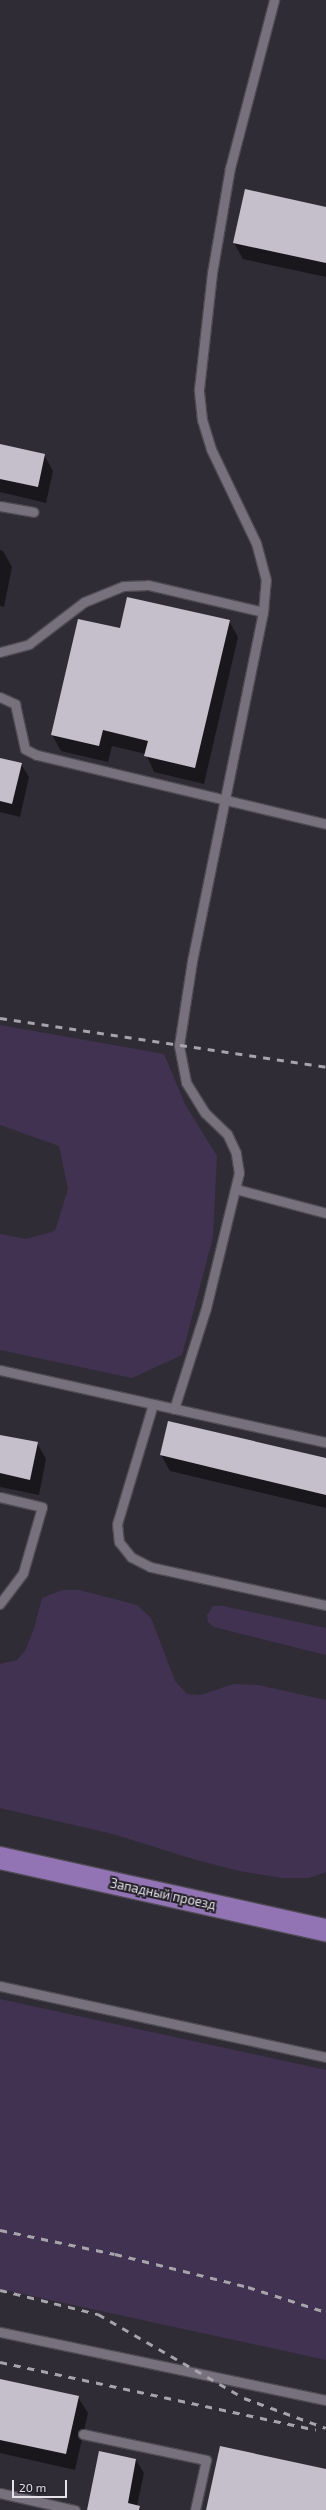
<!DOCTYPE html>
<html>
<head>
<meta charset="utf-8">
<style>
	body { margin:0 }
	#map { position:relative; width:326px; height:2510px; overflow:hidden; background:#302c36; font-family:"Exo 2",sans-serif }
	div>[style] { position:absolute }
	[style*='--x'] { left:calc(var(--x)*1px); top:calc(var(--y)*1px); width:calc(var(--w)*1px); rotate:calc(var(--a)*1deg) }
	.green>* { inset:0; background:#413251 }
	.shadow>* { inset:0; background:#0007 }
	.building>* { inset:0; background:#c4bfcb }
	.roads { filter:drop-shadow(1px 0 #4d4a52) drop-shadow(-1px 0 #4d4a52) drop-shadow(0 1px #4d4a52) drop-shadow(0 -1px #4d4a52) }
	.service>* { height:9px; margin:-4.5px; padding:0 4.5px; transform-origin:4.5px; border-radius:4.5px; background:#76717c }
	.primary>* { height:22px; margin:-11px; padding:0 11px; transform-origin:11px; border-radius:11px; background:#9273b3 }
	.rail>* { height:3px; margin-top:-1.5px; transform-origin:0; background:repeating-linear-gradient(90deg,#a7a4ab 0 7px,transparent 0 14px) }
	span { translate:-50% -50%; white-space:nowrap; text-align:center; line-height:1.15; -webkit-text-stroke:4px #26222b; paint-order:stroke }
	.street-label { font-size:13px; color:#e5e3e9 }
	.scale { position:absolute; left:12px; top:2480px; width:55px; height:18px; box-sizing:border-box; border:2px solid #e5e3e9; border-top:0; padding-left:5px; font-size:12px; line-height:14px; white-space:nowrap; color:#e5e3e9; -webkit-text-stroke:3px #26222b; paint-order:stroke }
</style>
</head>
<body>
<div id="map">
	<div class="green">
		<div style="clip-path:polygon(0 1025px,164px 1054px,185px 1104px,217px 1156px,213px 1237px,182px 1355px,132px 1378px,0 1350px,0 1234px,26px 1239px,55px 1231px,68px 1189px,59px 1146px,0 1125px)"></div>
		<div style="clip-path:polygon(62px 1590px,79px 1590px,137px 1605px,151px 1618px,175px 1681px,187px 1694px,201px 1695px,233px 1684px,258px 1685px,326px 1700px,326px 1872px,309px 1878px,282px 1878px,239px 1871px,193px 1859px,113px 1834px,0 1808px,0 1664px,17px 1660px,25px 1651px,34px 1629px,42px 1598px)"></div>
		<div style="clip-path:polygon(213px 1606px,223px 1606px,326px 1628px,326px 1655px,214px 1627px,208px 1622px,207px 1615px)"></div>
		<div style="clip-path:polygon(0 1999px,326px 2070px,326px 2360px,0 2289px)"></div>
	</div>
	<div class="shadow">
		<div style="clip-path:polygon(326px 208px,326px 277px,243px 259px,234px 243px)"></div>
		<div style="clip-path:polygon(0 445px,44px 455px,53px 471px,46px 503px,0 492px)"></div>
		<div style="clip-path:polygon(0 550px,3px 551px,12px 567px,4px 607px,0 606px)"></div>
		<div style="clip-path:polygon(229px 621px,238px 637px,204px 784px,154px 772px,146px 754px,112px 746px,108px 762px,61px 751px,52px 735px,120px 629px)"></div>
		<div style="clip-path:polygon(0 759px,21px 764px,29px 777px,20px 817px,0 812px)"></div>
		<div style="clip-path:polygon(168px 1422px,326px 1459px,326px 1508px,170px 1471px,161px 1455px)"></div>
		<div style="clip-path:polygon(0 1436px,37px 1443px,46px 1459px,39px 1495px,0 1487px)"></div>
		<div style="clip-path:polygon(0 2380px,78px 2397px,88px 2413px,75px 2470px,0 2453px)"></div>
		<div style="clip-path:polygon(136px 2460px,144px 2473px,137px 2506px,141px 2510px,88px 2510px)"></div>
	</div>
	<div class="building">
		<div style="clip-path:polygon(245px 189px,326px 207px,326px 263px,233px 243px)"></div>
		<div style="clip-path:polygon(0 444px,45px 454px,38px 487px,0 479px)"></div>
		<div style="clip-path:polygon(127px 597px,230px 620px,195px 768px,144px 756px,148px 741px,103px 730px,99px 746px,51px 735px,78px 619px,120px 628px)"></div>
		<div style="clip-path:polygon(0 758px,22px 763px,12px 804px,0 801px)"></div>
		<div style="clip-path:polygon(168px 1421px,326px 1458px,326px 1495px,160px 1455px)"></div>
		<div style="clip-path:polygon(0 1435px,38px 1442px,30px 1480px,0 1473px)"></div>
		<div style="clip-path:polygon(0 2379px,79px 2396px,66px 2454px,0 2440px)"></div>
		<div style="clip-path:polygon(220px 2446px,326px 2469px,326px 2510px,206px 2510px)"></div>
		<div style="clip-path:polygon(99px 2451px,136px 2459px,128px 2503px,140px 2506px,139px 2510px,87px 2510px)"></div>
	</div>
	<div class="roads">
		<div class="service">
			<div style="--x:0;--y:506;--w:34;--a:10"></div>
			<div style="--x:0;--y:652;--w:30;--a:-15"></div>
			<div style="--x:29;--y:644;--w:69;--a:-37.4"></div>
			<div style="--x:84;--y:602;--w:42;--a:-22.3"></div>
			<div style="--x:123;--y:586;--w:25;--a:-2"></div>
			<div style="--x:148;--y:585;--w:118;--a:13.2"></div>
			<div style="--x:0;--y:697;--w:17;--a:25"></div>
			<div style="--x:15;--y:704;--w:46;--a:77.5"></div>
			<div style="--x:25;--y:749;--w:13;--a:27"></div>
			<div style="--x:37;--y:755;--w:297;--a:13.4"></div>
			<div style="--x:236;--y:1189;--w:93;--a:14.9"></div>
			<div style="--x:0;--y:1370;--w:334;--a:12.5"></div>
			<div style="--x:153;--y:1404;--w:125;--a:106.7"></div>
			<div style="--x:117;--y:1524;--w:18;--a:84"></div>
			<div style="--x:119;--y:1542;--w:19;--a:51"></div>
			<div style="--x:131;--y:1557;--w:22;--a:27"></div>
			<div style="--x:151;--y:1567;--w:179;--a:12.3"></div>
			<div style="--x:174;--y:1409;--w:106;--a:-72.4"></div>
			<div style="--x:206;--y:1308;--w:139;--a:-76.3"></div>
			<div style="--x:239;--y:1173;--w:20;--a:-99"></div>
			<div style="--x:236;--y:1153;--w:21;--a:-115"></div>
			<div style="--x:227;--y:1134;--w:30;--a:-136"></div>
			<div style="--x:205;--y:1113;--w:36;--a:-122"></div>
			<div style="--x:186;--y:1082;--w:38;--a:-101"></div>
			<div style="--x:179;--y:1045;--w:85;--a:-81.2"></div>
			<div style="--x:192;--y:961;--w:356;--a:-78.5"></div>
			<div style="--x:263;--y:612;--w:32;--a:-85"></div>
			<div style="--x:266;--y:580;--w:38;--a:-105"></div>
			<div style="--x:256;--y:543;--w:104;--a:-115.6"></div>
			<div style="--x:211;--y:449;--w:30;--a:-107"></div>
			<div style="--x:202;--y:420;--w:31;--a:-96"></div>
			<div style="--x:199;--y:389;--w:117;--a:-83.6"></div>
			<div style="--x:212;--y:273;--w:107;--a:-80.3"></div>
			<div style="--x:230;--y:168;--w:174;--a:-75.3"></div>
			<div style="--x:0;--y:1497;--w:43;--a:13.4"></div>
			<div style="--x:42;--y:1507;--w:69;--a:106.1"></div>
			<div style="--x:23;--y:1573;--w:39;--a:127"></div>
			<div style="--x:0;--y:1986;--w:334;--a:12.3"></div>
			<div style="--x:0;--y:2332;--w:333;--a:11.8"></div>
			<div style="--x:83;--y:2434;--w:126;--a:11.9"></div>
			<div style="--x:206;--y:2460;--w:51;--a:102.4"></div>
			<div style="--x:0;--y:2493;--w:77;--a:12.8"></div>
		</div>
		<div class="primary">
			<div style="--x:0;--y:1858;--w:334;--a:12.5"></div>
		</div>
	</div>
	<div class="rail">
		<div style="--x:0;--y:1018;--w:330;--a:8.5"></div>
		<div style="--x:0;--y:2230;--w:117;--a:11.8"></div>
		<div style="--x:115;--y:2254;--w:137;--a:13.9"></div>
		<div style="--x:248;--y:2287;--w:82;--a:17.8"></div>
		<div style="--x:0;--y:2290;--w:101;--a:13.8"></div>
		<div style="--x:98;--y:2314;--w:168;--a:29.9"></div>
		<div style="--x:244;--y:2398;--w:87;--a:20.1"></div>
		<div style="--x:0;--y:2362;--w:323;--a:12.1"></div>
	</div>
	<div class="street-label">
		<span style="left:163px;top:1894px;rotate:12deg">Западный проезд</span>
	</div>
	<div class="scale">20 m</div>
</div>
</body>
</html>
